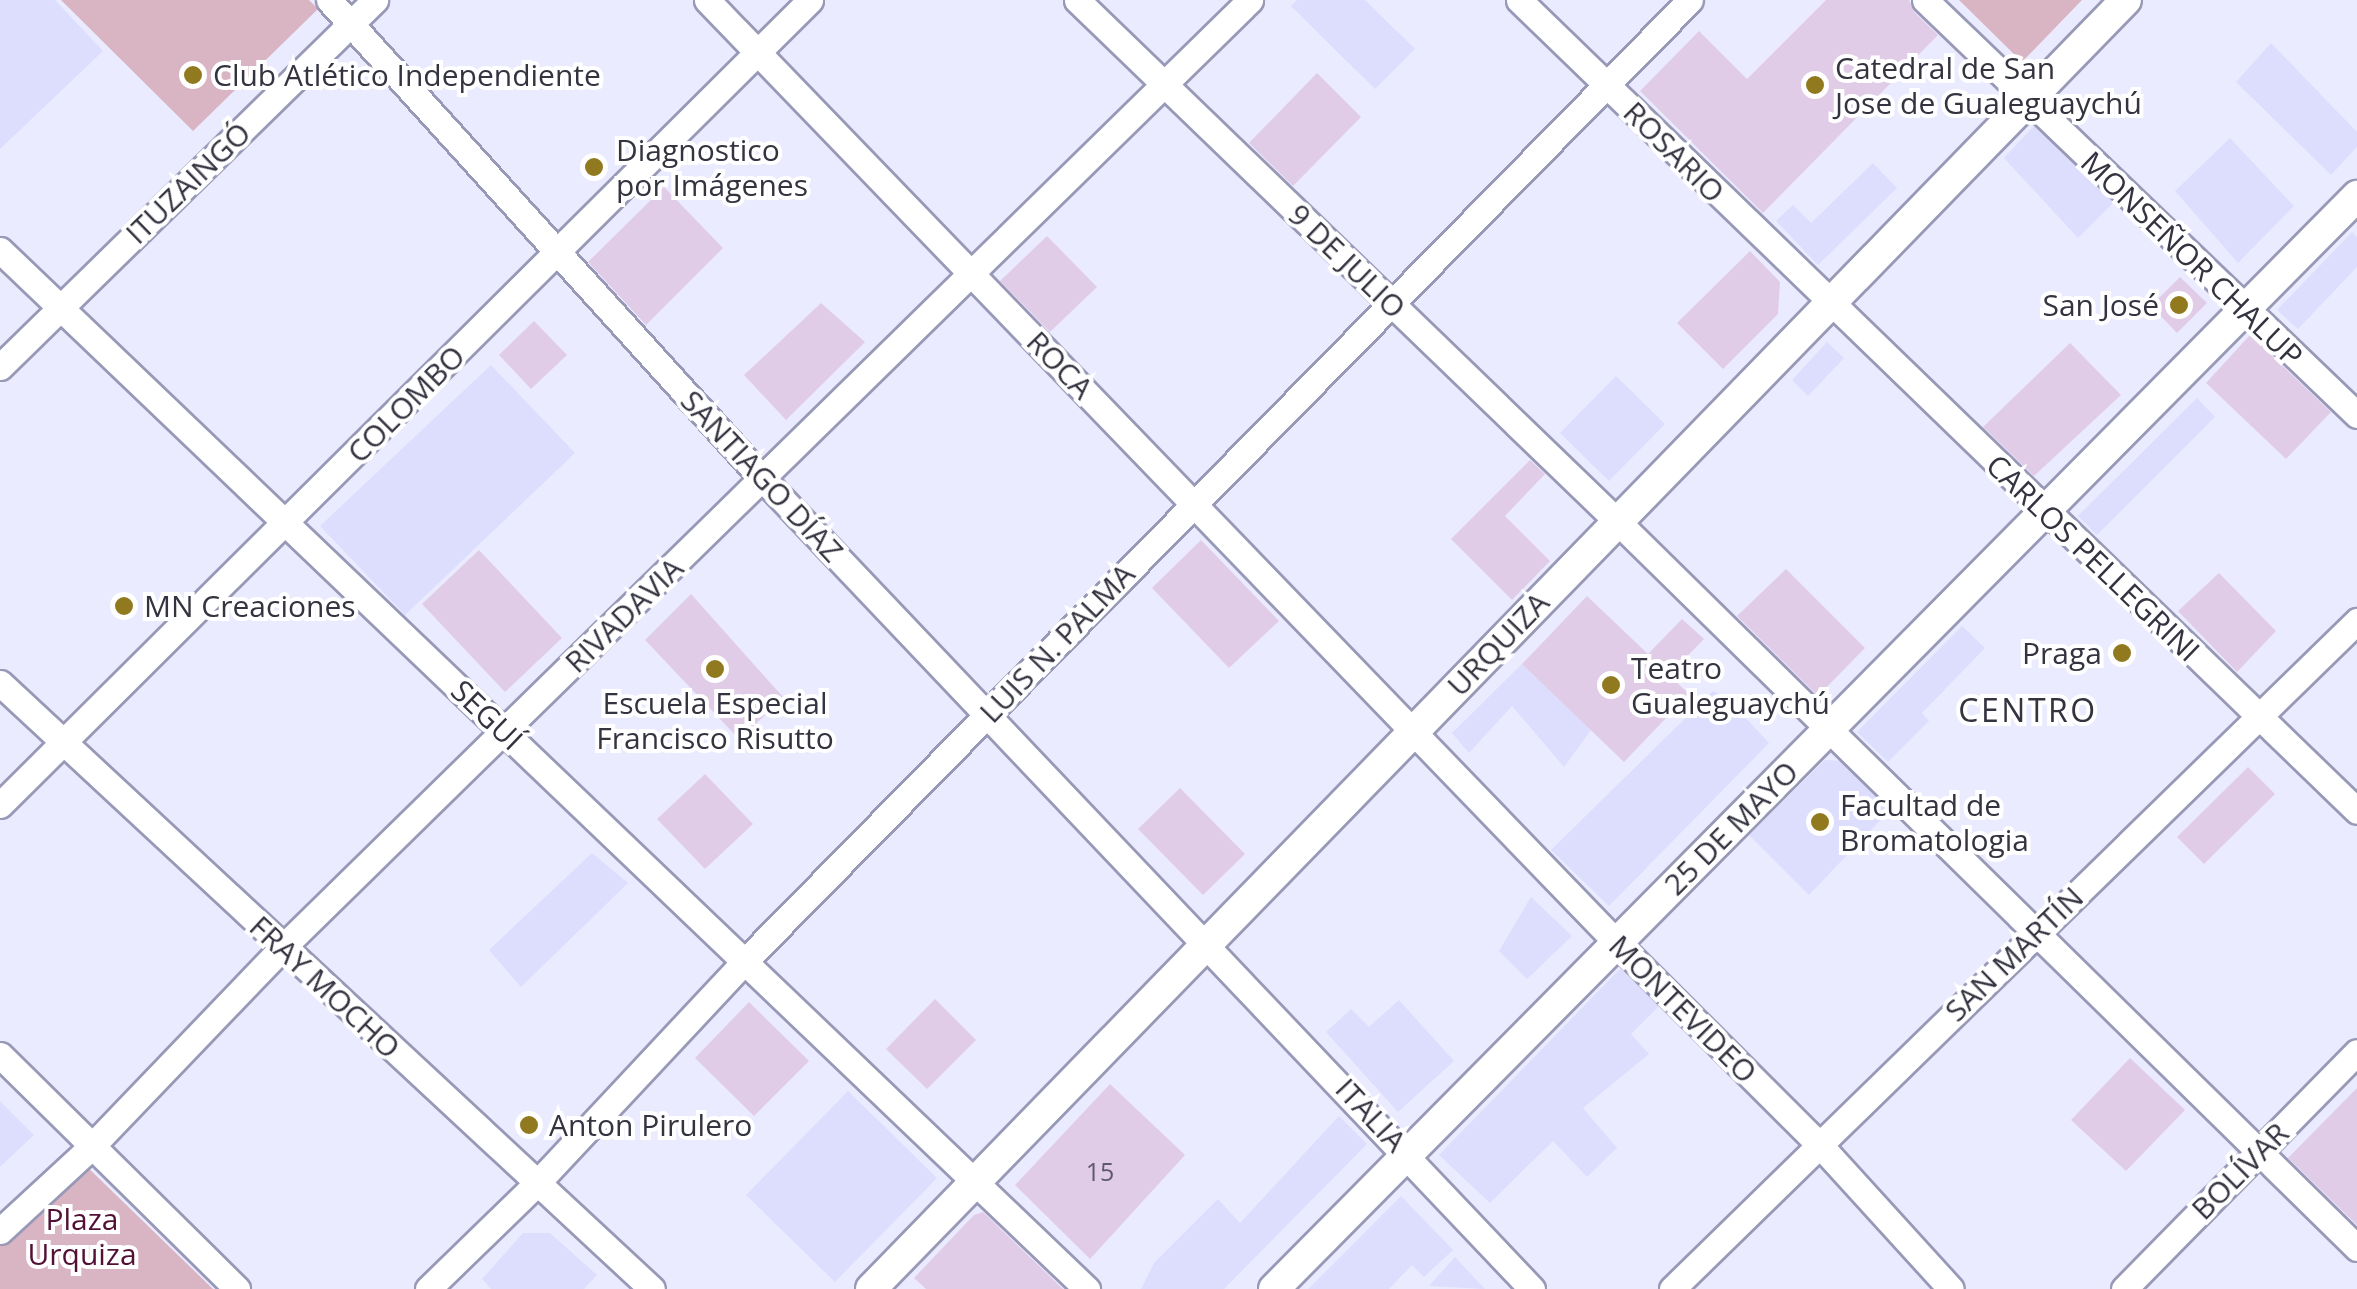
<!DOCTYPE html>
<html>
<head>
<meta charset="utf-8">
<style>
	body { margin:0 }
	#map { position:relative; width:2357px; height:1289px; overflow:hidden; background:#ebebff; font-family:"Open Sans",sans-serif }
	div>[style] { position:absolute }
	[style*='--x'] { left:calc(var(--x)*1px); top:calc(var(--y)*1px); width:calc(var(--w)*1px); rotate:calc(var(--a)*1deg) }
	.built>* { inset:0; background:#ddddfd }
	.green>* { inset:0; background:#d9b5c3 }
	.building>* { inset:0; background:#e1cce7 }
	.roads { filter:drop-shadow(2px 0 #9899b7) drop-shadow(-2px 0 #9899b7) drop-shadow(0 2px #9899b7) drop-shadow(0 -2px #9899b7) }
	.minor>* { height:25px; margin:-12.5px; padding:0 12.5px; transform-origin:12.5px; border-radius:12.5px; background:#fff }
	.tertiary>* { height:30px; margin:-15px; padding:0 15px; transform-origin:15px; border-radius:15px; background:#fff }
	.dots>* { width:28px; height:28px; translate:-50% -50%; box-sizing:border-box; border:5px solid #fff; border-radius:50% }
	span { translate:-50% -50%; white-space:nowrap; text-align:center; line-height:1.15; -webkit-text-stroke:8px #fff; paint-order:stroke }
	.number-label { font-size:25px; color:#5f5a6a }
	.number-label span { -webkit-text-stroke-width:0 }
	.poi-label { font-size:30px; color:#343441 }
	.left { translate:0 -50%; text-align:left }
	.right { translate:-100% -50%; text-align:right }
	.street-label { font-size:30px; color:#343441 }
	.park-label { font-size:30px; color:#521034 }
	.neighbourhood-label { font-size:32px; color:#343441; letter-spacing:2.5px }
</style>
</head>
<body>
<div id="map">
	<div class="built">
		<div style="clip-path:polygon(0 0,55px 0,103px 51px,0 149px)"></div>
		<div style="clip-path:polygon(1297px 0,1365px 0,1415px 49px,1375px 89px,1291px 6px)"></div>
		<div style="clip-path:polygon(2271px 43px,2357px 132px,2357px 147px,2331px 175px,2236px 82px)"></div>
		<div style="clip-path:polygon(2034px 126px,2115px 201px,2078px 238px,2004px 158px)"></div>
		<div style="clip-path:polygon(2230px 138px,2294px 206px,2238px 263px,2175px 191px)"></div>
		<div style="clip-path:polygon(1873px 163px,1897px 188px,1818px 265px,1776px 221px,1793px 205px,1811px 223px)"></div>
		<div style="clip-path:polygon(2352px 232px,2357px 237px,2357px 267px,2298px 329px,2277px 310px)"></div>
		<div style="clip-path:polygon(1827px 342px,1844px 358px,1808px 396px,1792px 380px)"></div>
		<div style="clip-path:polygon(491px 365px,575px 453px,405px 615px,320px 526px)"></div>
		<div style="clip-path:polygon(1616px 376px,1665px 424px,1609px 481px,1560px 433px)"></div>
		<div style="clip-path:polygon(2197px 398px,2215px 417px,2097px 535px,2078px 516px)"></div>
		<div style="clip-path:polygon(1962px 626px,1985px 648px,1922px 713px,1929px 721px,1888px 762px,1857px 732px)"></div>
		<div style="clip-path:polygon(1522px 664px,1591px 730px,1564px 767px,1512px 706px,1469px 753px,1452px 733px)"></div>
		<div style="clip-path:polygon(1713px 691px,1726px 697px,1769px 743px,1609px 906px,1551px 850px)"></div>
		<div style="clip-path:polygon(1825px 760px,1844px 761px,1891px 809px,1809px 895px,1749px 835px)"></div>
		<div style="clip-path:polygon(592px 853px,628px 883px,521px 987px,489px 950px)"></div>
		<div style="clip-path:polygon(1531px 897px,1572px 936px,1527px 979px,1499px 951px)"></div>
		<div style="clip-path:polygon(1620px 969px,1659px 1006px,1631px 1034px,1649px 1054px,1583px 1108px,1617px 1148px,1587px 1177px,1553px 1141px,1490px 1203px,1439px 1155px)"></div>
		<div style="clip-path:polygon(1399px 1000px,1454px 1061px,1398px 1112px,1326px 1032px,1351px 1009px,1369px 1027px)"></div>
		<div style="clip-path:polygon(848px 1091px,937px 1178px,835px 1282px,746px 1195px)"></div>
		<div style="clip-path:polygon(0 1101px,34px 1135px,0 1167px)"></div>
		<div style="clip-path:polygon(1339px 1116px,1367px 1144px,1224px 1289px,1141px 1289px,1154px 1263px,1218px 1199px,1240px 1223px)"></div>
		<div style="clip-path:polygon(1401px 1196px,1453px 1250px,1424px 1277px,1412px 1265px,1389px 1289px,1308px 1289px)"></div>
		<div style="clip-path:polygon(523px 1233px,550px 1233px,597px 1275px,584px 1289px,491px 1289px,482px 1279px)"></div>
		<div style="clip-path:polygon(1455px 1257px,1485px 1289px,1429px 1286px)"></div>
	</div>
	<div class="green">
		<div style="clip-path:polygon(61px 0,309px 0,318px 9px,193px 131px)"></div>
		<div style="clip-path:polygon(1959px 0,2082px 0,2022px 62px)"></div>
		<div style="clip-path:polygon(81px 1161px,213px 1289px,0 1289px,0 1240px)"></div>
	</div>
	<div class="building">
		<div style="clip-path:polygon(1826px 0,1909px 0,1914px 12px,1938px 35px,1763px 213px,1640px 91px,1699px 31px,1747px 79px)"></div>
		<div style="clip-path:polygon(1317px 73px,1361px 117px,1293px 186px,1249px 143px)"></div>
		<div style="clip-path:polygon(664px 187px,723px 248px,646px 325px,588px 262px)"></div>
		<div style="clip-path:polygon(1047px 236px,1097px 287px,1050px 332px,1000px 281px)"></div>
		<div style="clip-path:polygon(1750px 251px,1780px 282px,1778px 314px,1723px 369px,1677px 323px)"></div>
		<div style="clip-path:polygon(2180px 277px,2207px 303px,2177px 333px,2151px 306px)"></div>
		<div style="clip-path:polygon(821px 303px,865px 342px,786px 420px,744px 375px)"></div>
		<div style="clip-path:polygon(534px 321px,567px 355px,531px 389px,499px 355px)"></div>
		<div style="clip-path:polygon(2250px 335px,2331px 412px,2286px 459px,2206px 383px)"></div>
		<div style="clip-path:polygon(2070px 343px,2121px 395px,2034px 476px,1983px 427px)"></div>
		<div style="clip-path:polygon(1530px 460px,1545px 474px,1505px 516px,1550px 561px,1512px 600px,1451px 539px)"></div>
		<div style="clip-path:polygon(1201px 540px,1279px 621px,1229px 668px,1152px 588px)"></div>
		<div style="clip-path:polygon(479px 550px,562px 638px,505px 692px,422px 604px)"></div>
		<div style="clip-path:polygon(1786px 569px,1865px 648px,1818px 696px,1737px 616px)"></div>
		<div style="clip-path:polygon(2219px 573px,2276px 631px,2237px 672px,2178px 611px)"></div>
		<div style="clip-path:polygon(691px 594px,784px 698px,739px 739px,645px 640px)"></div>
		<div style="clip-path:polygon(1587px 596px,1648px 654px,1682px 619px,1704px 639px,1669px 675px,1689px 694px,1624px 762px,1522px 664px)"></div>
		<div style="clip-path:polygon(2248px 767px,2275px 794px,2204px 864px,2177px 837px)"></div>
		<div style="clip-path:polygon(705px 774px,753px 824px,705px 869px,657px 819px)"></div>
		<div style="clip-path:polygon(1180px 788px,1245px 854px,1203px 895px,1138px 829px)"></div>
		<div style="clip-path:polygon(935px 999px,976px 1040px,927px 1089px,886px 1049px)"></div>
		<div style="clip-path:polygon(749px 1002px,809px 1061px,754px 1116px,695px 1058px)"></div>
		<div style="clip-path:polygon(2130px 1058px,2185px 1110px,2126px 1171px,2071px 1120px)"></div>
		<div style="clip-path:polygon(1110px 1084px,1185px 1155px,1090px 1259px,1015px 1185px)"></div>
		<div style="clip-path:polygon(2357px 1088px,2357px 1225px,2288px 1158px)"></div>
		<div style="clip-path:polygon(983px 1212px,1063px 1289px,926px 1289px,914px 1278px,974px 1215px)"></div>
	</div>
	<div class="roads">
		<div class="minor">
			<div style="--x:329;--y:0;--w:646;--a:47.82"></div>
			<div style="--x:763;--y:479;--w:1117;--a:46.49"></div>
			<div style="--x:707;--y:0;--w:1310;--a:46.02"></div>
			<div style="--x:1617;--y:943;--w:284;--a:44.9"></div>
			<div style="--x:1818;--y:1143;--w:197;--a:47.7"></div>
			<div style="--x:1077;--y:0;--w:752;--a:43.98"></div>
			<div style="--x:1618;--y:522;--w:1036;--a:44.49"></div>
			<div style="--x:1519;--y:0;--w:1166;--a:44.06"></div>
			<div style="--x:1925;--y:0;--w:599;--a:43.85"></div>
			<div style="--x:0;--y:250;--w:1504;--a:43.71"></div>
			<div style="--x:0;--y:367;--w:525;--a:-44.38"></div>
			<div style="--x:0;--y:683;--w:890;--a:42.91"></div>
			<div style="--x:0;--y:805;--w:1142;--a:-44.82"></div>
			<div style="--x:0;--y:1055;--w:333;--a:44.6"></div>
			<div style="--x:0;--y:1231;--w:125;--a:-42.7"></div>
			<div style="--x:92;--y:1146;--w:274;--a:-46.2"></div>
			<div style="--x:282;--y:948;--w:1355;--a:-44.4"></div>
			<div style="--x:428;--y:1289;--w:155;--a:-44.2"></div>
			<div style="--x:539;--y:1181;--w:300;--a:-46.9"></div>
			<div style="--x:744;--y:962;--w:1349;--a:-45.48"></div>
			<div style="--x:1672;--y:1289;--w:957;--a:-44.28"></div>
			<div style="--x:2124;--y:1289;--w:332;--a:-45.5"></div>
		</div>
		<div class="tertiary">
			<div style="--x:871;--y:1289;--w:1799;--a:-45.77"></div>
			<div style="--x:1274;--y:1289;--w:1539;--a:-45.26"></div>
		</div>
	</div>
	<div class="dots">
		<div style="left:193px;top:75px;background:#91791f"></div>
		<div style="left:1815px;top:85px;background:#91791f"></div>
		<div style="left:594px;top:167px;background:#91791f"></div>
		<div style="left:2179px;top:305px;background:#91791f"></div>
		<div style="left:124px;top:606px;background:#91791f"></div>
		<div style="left:2122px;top:653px;background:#91791f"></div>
		<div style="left:715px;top:669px;background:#91791f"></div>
		<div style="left:1611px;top:685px;background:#91791f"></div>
		<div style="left:1820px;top:822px;background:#91791f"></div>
		<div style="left:529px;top:1125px;background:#91791f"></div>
	</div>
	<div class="number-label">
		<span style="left:1100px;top:1171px">15</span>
	</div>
	<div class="poi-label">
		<span class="left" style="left:1835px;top:85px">Catedral de San<br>Jose de Gualeguaychú</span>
		<span class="left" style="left:213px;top:75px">Club Atlético Independiente</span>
		<span class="left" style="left:616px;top:167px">Diagnostico<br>por Imágenes</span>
		<span class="right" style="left:2159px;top:305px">San José</span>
		<span class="left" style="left:144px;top:606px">MN Creaciones</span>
		<span class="right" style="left:2102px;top:653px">Praga</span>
		<span class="left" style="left:1631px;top:685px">Teatro<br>Gualeguaychú</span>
		<span style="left:715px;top:720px">Escuela Especial<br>Francisco Risutto</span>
		<span class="left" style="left:1840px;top:822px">Facultad de<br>Bromatologia</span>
		<span class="left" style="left:549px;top:1125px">Anton Pirulero</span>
	</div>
	<div class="street-label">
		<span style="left:1674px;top:152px;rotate:45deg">ROSARIO</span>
		<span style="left:188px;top:183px;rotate:-44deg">ITUZAINGÓ</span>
		<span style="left:2192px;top:259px;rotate:44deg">MONSEÑOR CHALUP</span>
		<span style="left:1347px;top:261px;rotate:44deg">9 DE JULIO</span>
		<span style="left:1060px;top:365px;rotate:46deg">ROCA</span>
		<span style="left:406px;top:404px;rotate:-45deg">COLOMBO</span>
		<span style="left:762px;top:476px;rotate:47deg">SANTIAGO DÍAZ</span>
		<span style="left:2093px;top:558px;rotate:44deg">CARLOS PELLEGRINI</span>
		<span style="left:624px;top:615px;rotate:-44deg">RIVADAVIA</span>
		<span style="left:1057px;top:643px;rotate:-46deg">LUIS N. PALMA</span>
		<span style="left:1498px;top:644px;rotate:-46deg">URQUIZA</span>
		<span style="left:487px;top:715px;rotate:44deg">SEGUÍ</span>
		<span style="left:1731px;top:828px;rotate:-45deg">25 DE MAYO</span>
		<span style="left:2014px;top:954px;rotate:-44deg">SAN MARTÍN</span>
		<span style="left:325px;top:987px;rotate:43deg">FRAY MOCHO</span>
		<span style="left:1683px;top:1009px;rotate:45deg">MONTEVIDEO</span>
		<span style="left:1371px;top:1115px;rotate:47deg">ITALIA</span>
		<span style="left:2240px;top:1171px;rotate:-45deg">BOLÍVAR</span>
	</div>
	<div class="park-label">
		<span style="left:82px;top:1236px">Plaza<br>Urquiza</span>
	</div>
	<div class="neighbourhood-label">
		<span style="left:2028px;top:710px">CENTRO</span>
	</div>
</div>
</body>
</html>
